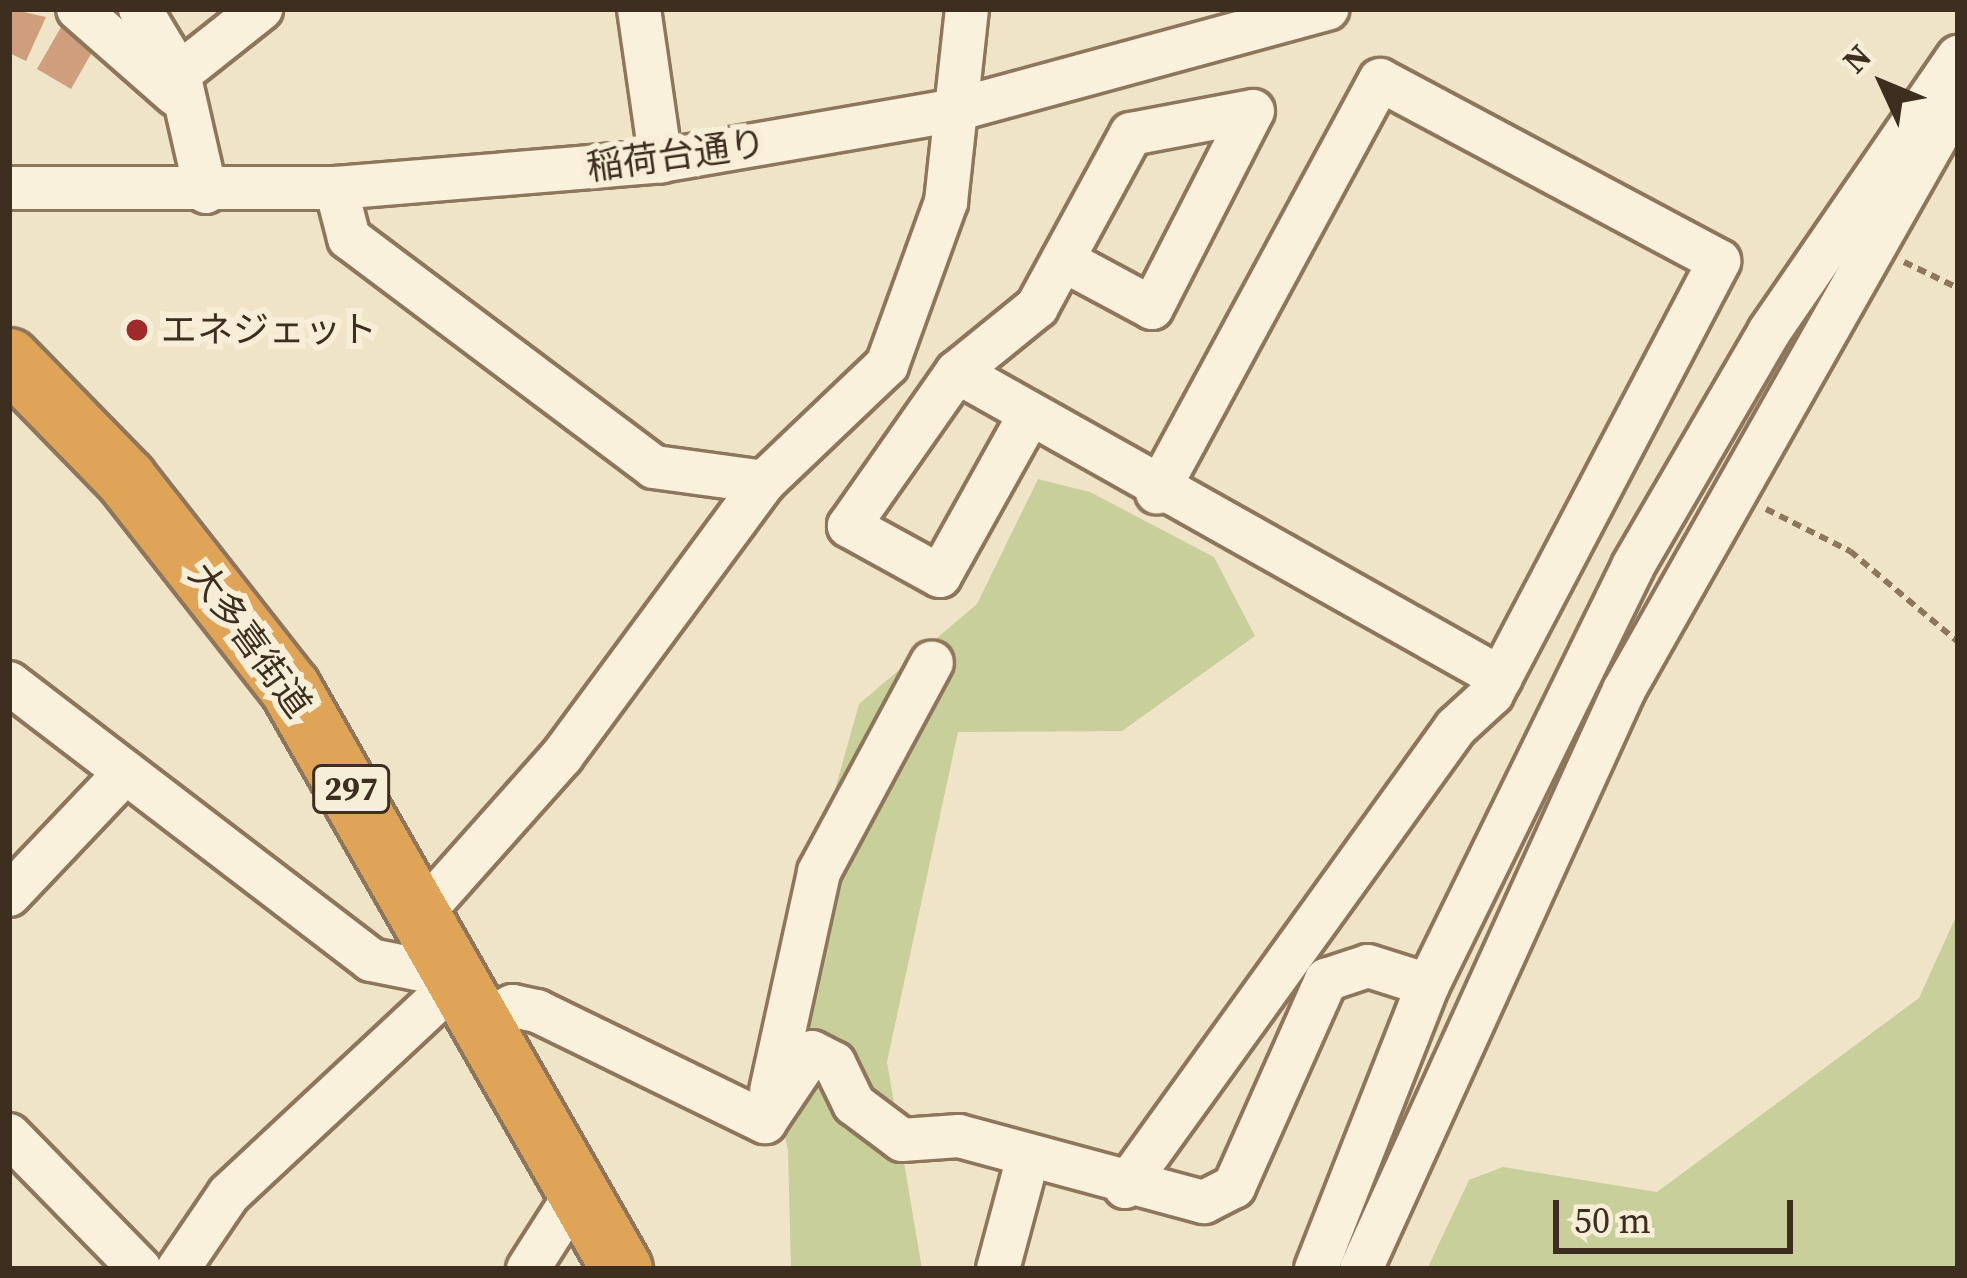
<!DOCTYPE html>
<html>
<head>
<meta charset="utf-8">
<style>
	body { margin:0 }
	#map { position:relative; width:1967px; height:1278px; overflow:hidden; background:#f0e4c8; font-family:"Source Serif 4","Noto Sans JP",serif }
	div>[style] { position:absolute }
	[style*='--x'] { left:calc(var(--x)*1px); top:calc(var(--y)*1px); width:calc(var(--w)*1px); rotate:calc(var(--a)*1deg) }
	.green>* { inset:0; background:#c9cf9b }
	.building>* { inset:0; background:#cf9f7d }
	.path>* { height:6px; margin-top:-3px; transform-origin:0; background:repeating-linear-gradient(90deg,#8d765c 0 9px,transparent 0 15px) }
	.roads { filter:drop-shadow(3px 0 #8d765c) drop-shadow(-3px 0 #8d765c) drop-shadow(0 3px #8d765c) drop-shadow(0 -3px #8d765c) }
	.minor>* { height:42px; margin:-21px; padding:0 21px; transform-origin:21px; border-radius:21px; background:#faf1dc }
	.highway>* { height:60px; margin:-30px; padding:0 30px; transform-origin:30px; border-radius:30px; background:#e0a458 }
	.dots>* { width:33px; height:33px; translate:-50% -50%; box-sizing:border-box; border:6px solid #f7eed8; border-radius:50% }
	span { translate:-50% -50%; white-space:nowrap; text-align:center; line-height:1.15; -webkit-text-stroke:12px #f7eed8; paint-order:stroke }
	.shield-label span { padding:3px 9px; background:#f7eed8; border:3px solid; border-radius:9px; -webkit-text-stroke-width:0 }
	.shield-label { font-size:33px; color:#3d2e20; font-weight:700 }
	.street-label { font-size:36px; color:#3d2e20 }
	.poi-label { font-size:36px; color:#3d2e20 }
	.left { translate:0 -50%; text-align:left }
	.frame { position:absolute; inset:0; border:12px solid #3d2e20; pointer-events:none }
	.north { position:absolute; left:1823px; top:24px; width:120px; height:120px; -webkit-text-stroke:9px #f7eed8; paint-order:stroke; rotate:314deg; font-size:33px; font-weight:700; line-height:48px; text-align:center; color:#3d2e20 }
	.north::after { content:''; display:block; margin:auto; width:42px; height:54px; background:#3d2e20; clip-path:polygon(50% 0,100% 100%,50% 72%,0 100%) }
	.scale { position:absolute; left:1553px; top:1200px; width:240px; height:54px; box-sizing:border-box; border:6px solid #3d2e20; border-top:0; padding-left:15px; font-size:36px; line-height:42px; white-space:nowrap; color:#3d2e20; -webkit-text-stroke:9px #f7eed8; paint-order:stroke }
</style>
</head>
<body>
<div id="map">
	<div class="green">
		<div style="clip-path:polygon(1038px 479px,1090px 492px,1214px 557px,1255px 636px,1122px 731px,958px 732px,887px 1062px,922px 1269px,791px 1269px,788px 1150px,764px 1043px,859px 704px,977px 604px)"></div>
		<div style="clip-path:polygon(1958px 912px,1958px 1269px,1427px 1269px,1469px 1180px,1503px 1167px,1657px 1192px,1919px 998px)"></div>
	</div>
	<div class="building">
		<div style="clip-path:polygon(11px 9px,46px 17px,26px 61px,9px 53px)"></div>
		<div style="clip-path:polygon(61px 27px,95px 47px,71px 89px,37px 69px)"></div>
	</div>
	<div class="path">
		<div style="--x:1904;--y:262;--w:60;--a:25.7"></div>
		<div style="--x:1766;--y:509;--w:94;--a:26.6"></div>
		<div style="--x:1850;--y:551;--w:141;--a:40.1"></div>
	</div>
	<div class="roads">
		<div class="minor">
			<div style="--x:78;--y:9;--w:130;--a:41.3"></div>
			<div style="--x:140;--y:9;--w:76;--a:59"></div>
			<div style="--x:179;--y:74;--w:121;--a:77.1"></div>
			<div style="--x:639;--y:9;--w:154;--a:81.8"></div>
			<div style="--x:179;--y:74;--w:105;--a:-38.4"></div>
			<div style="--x:9;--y:188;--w:327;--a:0"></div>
			<div style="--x:336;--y:188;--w:326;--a:-4.7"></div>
			<div style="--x:661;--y:161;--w:298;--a:-9.8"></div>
			<div style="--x:955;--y:110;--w:386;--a:-15.2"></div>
			<div style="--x:336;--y:188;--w:52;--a:75.4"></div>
			<div style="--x:349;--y:238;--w:381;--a:36.9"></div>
			<div style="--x:654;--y:467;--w:111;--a:7.8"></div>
			<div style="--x:1063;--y:260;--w:101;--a:28.3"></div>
			<div style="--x:1152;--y:308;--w:221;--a:-62.9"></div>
			<div style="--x:957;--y:372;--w:624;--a:29.36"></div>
			<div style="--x:1029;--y:416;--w:183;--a:119.1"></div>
			<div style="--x:940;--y:576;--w:104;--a:-151.2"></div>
			<div style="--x:849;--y:526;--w:188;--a:-55"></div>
			<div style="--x:957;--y:372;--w:103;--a:-39.1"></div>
			<div style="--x:1037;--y:307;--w:197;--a:-61.5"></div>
			<div style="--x:1131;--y:134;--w:124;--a:-10.7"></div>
			<div style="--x:9;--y:683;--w:456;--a:37.4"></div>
			<div style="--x:371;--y:960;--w:92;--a:11.3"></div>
			<div style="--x:9;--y:895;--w:166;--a:-46.5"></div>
			<div style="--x:423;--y:912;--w:209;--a:-48.3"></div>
			<div style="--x:562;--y:756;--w:340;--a:-53.6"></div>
			<div style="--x:764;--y:482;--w:170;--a:-43.6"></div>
			<div style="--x:887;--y:365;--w:173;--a:-70.1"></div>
			<div style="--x:946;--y:202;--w:194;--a:-83.8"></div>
			<div style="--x:485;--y:1020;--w:31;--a:-27"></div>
			<div style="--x:513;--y:1006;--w:25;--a:12"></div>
			<div style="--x:537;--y:1011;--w:254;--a:26"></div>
			<div style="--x:765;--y:1122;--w:84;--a:-56.1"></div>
			<div style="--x:812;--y:1052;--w:25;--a:27"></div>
			<div style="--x:834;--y:1063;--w:46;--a:64"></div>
			<div style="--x:854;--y:1104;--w:60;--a:36.9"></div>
			<div style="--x:902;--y:1140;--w:57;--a:-4"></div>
			<div style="--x:959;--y:1136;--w:254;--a:15.1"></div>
			<div style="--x:1204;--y:1202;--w:34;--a:-27"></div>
			<div style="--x:1234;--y:1187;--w:227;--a:-66"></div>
			<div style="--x:1326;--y:980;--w:44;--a:-18.4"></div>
			<div style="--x:1368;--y:966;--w:63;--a:17.6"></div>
			<div style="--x:771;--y:1091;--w:224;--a:-77.6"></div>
			<div style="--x:819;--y:872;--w:238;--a:-61.7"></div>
			<div style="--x:9;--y:1135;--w:187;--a:45.6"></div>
			<div style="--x:1125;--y:1187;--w:567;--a:-54.26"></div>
			<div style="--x:1456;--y:727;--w:49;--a:-42.5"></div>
			<div style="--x:1492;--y:694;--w:489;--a:-62.3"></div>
			<div style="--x:1719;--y:261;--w:384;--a:-151.9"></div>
			<div style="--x:1380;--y:80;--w:469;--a:118.4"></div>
			<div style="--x:178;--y:1269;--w:91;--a:-55.8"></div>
			<div style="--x:229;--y:1194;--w:317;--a:-43"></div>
			<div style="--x:528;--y:1269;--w:91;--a:-57.5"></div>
			<div style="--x:998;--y:1269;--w:116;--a:-75"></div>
			<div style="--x:1316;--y:1269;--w:305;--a:-68.5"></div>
			<div style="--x:1428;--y:985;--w:466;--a:-63.9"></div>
			<div style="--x:1633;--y:566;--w:271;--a:-59.8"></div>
			<div style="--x:1769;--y:332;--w:334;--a:-55.5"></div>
			<div style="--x:1361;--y:1269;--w:636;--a:-65.57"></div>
			<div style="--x:1624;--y:690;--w:679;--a:-60.53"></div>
		</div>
		<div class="highway">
			<div style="--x:9;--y:359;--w:168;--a:45.7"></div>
			<div style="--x:126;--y:479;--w:266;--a:51.9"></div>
			<div style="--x:290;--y:688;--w:669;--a:60.26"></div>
		</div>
	</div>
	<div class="dots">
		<div style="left:137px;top:330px;background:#9e2a2b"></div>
	</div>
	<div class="shield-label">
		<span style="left:351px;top:789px">297</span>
	</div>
	<div class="street-label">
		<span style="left:676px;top:155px;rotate:-8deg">稲荷台通り</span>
		<span style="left:250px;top:640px;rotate:54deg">大多喜街道</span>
	</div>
	<div class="poi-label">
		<span class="left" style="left:161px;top:330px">エネジェット</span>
	</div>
	<div class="frame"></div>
	<div class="north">N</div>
	<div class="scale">50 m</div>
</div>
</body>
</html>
